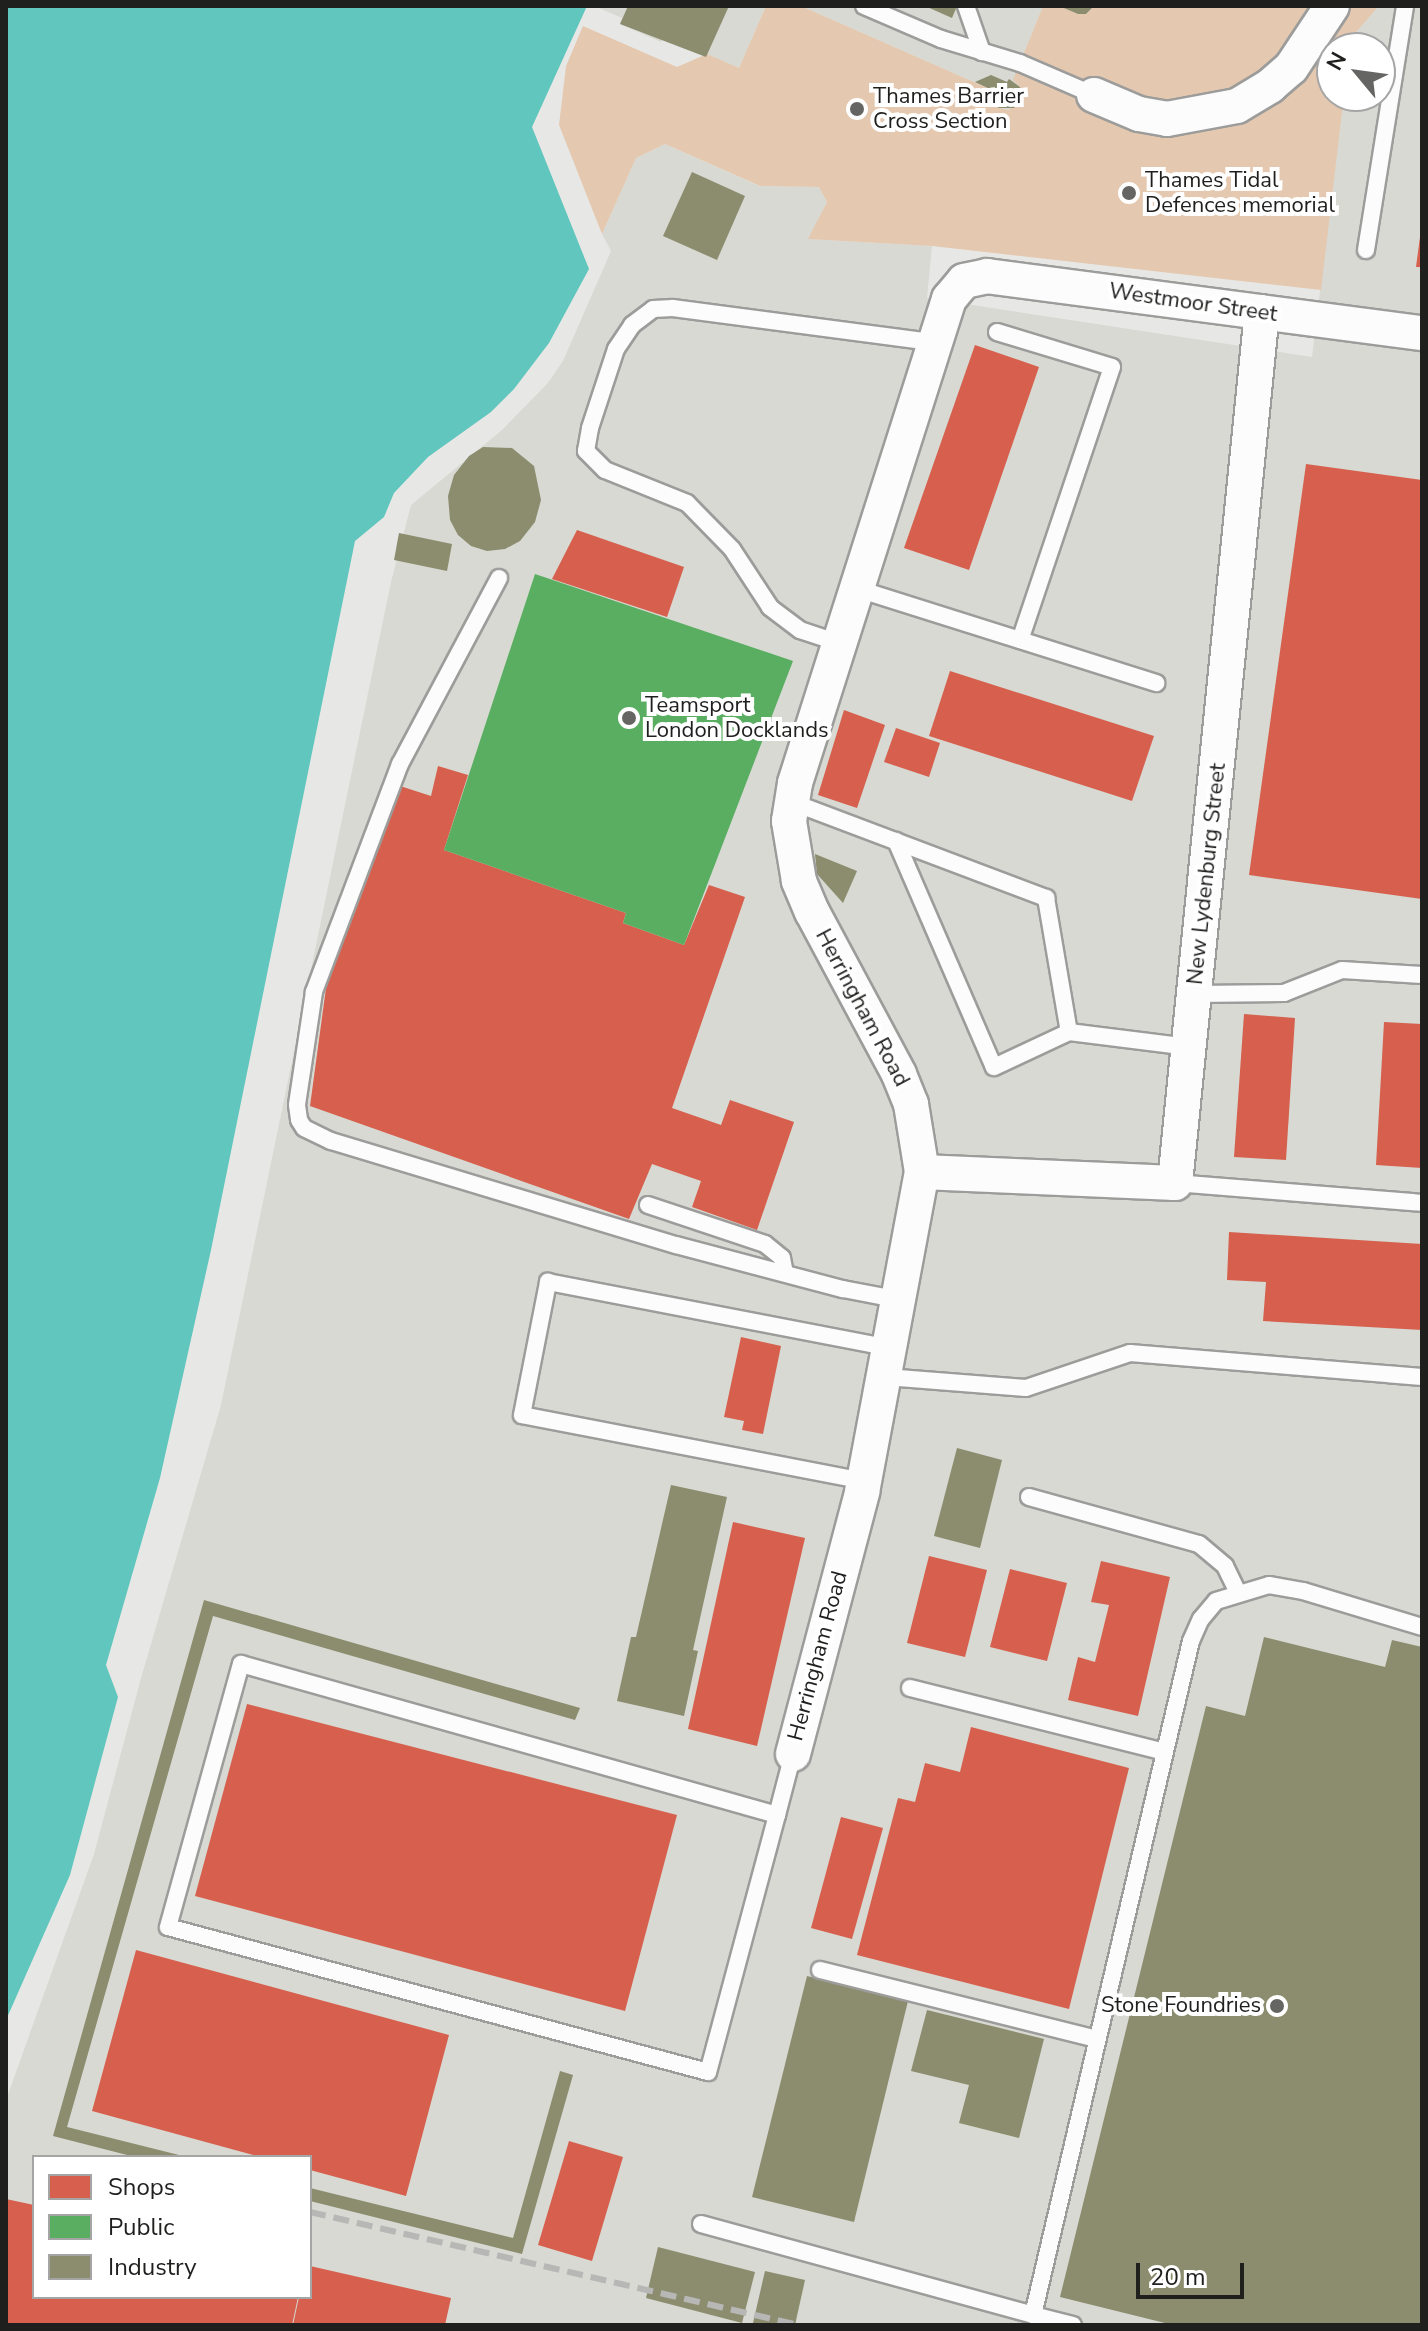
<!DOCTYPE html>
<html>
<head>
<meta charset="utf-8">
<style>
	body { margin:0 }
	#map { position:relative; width:1428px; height:2331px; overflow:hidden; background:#e7e8e6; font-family:"Nunito Sans",sans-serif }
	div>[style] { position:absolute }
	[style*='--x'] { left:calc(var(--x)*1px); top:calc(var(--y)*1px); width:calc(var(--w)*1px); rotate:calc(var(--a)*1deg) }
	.built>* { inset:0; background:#d7d9d2 }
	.green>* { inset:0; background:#e4c8af }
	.water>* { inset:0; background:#61c6bd }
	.shops>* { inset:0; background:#d6604d }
	.public>* { inset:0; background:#5aae61 }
	.industry>* { inset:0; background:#8c8c6e }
	.roads { filter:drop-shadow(2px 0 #9c9c9b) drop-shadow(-2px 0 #9c9c9b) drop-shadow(0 2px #9c9c9b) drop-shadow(0 -2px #9c9c9b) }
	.lane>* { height:16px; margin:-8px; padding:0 8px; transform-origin:8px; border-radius:8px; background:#fbfcfb }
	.street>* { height:34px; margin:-17px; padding:0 17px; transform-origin:17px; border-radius:17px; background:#fbfcfb }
	.rail>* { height:6px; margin-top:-3px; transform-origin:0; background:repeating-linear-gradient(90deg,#b7b7b6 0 16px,transparent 0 24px) }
	.dots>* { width:22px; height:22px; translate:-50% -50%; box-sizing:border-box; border:4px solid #fff; border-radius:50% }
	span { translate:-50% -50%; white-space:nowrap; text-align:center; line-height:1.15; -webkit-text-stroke:8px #fff; paint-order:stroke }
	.poi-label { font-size:22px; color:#1f1f1e }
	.left { translate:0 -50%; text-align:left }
	.right { translate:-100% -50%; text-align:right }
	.street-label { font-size:22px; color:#1f1f1e }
	.frame { position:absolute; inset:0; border:8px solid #1f1f1e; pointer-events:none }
	.legend { position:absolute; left:32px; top:2155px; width:280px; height:144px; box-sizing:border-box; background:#fff; border:2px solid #a5a5a5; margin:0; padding:10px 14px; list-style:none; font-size:24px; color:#1f1f1e }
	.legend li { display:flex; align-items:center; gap:16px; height:40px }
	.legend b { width:40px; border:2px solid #a5a5a5 }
	.north { position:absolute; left:1316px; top:32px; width:80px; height:80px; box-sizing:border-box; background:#fff; border:2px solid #a5a5a5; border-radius:50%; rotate:299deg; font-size:22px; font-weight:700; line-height:32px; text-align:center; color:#1f1f1e }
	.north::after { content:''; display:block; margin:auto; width:28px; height:36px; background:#656564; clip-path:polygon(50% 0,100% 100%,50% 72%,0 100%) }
	.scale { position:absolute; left:1136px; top:2263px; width:108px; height:36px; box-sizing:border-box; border:4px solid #1f1f1e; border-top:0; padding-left:10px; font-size:24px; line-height:28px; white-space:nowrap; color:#1f1f1e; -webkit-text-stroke:6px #fff; paint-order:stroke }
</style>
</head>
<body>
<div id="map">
	<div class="built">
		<div style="clip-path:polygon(594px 6px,766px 6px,739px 68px,663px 38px,661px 42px,620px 24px,622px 18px)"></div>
		<div style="clip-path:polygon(801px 6px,1043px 6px,1020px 63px,1017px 83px,1021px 98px,1009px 110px,999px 108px,992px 90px)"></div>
		<div style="clip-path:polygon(evenodd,1379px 6px,1422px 6px,1422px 2325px,6px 2325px,6px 2100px,94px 1854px,141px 1678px,221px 1405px,391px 582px,411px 505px,502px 430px,547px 384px,563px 361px,611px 251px,602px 234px,636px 158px,665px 144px,759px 186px,819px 187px,827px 202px,809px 239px,932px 246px,927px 298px,1312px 357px,1344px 96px,1380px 96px,1380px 48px,1350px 48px,1351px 38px,1379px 6px,34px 2157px,310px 2157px,310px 2297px,34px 2297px,34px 2157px)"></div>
	</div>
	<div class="green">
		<div style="clip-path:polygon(766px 6px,801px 6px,992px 90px,999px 108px,1009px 110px,1021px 98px,1020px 87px,1013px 80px,1043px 6px,1059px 6px,1078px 14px,1086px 14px,1094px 6px,1379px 6px,1351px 38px,1350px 48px,1332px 48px,1332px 96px,1344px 96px,1321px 290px,932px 246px,808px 239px,827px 202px,819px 187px,760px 186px,665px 144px,636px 158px,602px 234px,559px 125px,566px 66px,583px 26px,677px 67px,707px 54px,739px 68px)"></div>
	</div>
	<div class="water">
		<div style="clip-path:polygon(6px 6px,587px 6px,532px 127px,589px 269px,549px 343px,514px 389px,491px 412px,428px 457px,394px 493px,384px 517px,355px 541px,211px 1250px,160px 1478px,106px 1665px,118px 1697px,70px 1875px,6px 2020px)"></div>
	</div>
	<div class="shops">
		<div style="clip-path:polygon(1420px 237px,1422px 237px,1422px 267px,1416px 267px)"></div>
		<div style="clip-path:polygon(975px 345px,1039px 367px,969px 570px,904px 548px)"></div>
		<div style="clip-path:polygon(1306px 464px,1422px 480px,1422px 899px,1249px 875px)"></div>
		<div style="clip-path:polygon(577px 530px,684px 567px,667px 617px,552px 579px)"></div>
		<div style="clip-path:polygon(950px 671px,1154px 736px,1132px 801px,929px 736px)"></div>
		<div style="clip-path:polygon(844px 710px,885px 725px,857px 808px,818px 795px)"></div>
		<div style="clip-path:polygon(896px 728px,940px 743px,929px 777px,884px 762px)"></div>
		<div style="clip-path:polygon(438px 766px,468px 775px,444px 850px,626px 913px,623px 923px,684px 945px,709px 885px,745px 897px,672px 1108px,721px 1125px,730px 1100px,794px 1122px,757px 1230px,692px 1207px,701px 1181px,652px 1164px,629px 1219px,310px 1106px,326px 988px,397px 785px,431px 796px)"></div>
		<div style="clip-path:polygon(1244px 1014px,1295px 1018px,1286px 1160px,1234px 1157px)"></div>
		<div style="clip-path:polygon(1384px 1022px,1422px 1024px,1422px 1168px,1376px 1165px)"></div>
		<div style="clip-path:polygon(1229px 1232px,1422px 1244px,1422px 1330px,1263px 1321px,1266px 1282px,1227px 1280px)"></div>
		<div style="clip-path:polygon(741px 1337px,781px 1346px,763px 1434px,742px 1430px,744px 1421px,724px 1417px)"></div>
		<div style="clip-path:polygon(733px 1522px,805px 1538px,757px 1746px,688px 1729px)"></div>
		<div style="clip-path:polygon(929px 1556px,987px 1570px,965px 1657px,907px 1643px)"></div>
		<div style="clip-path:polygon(1101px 1561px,1170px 1577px,1138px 1716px,1068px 1700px,1078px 1657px,1095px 1662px,1109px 1605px,1091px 1602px)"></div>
		<div style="clip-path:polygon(1010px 1569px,1067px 1583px,1047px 1661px,990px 1647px)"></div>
		<div style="clip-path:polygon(247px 1704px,677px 1815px,625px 2011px,195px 1896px)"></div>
		<div style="clip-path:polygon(971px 1727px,1129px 1768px,1069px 2009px,857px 1955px,898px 1798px,915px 1802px,925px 1763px,960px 1772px)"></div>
		<div style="clip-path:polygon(841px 1817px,883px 1828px,852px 1939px,811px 1928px)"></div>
		<div style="clip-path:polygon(136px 1950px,449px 2035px,406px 2196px,310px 2170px,310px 2157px,261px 2157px,92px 2111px)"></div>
		<div style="clip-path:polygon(569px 2141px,623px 2157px,592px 2261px,538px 2245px)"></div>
		<div style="clip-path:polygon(6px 2199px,34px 2205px,34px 2297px,298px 2297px,292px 2325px,6px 2325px)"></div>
		<div style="clip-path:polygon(310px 2266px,451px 2298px,445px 2325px,293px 2325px,299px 2297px,310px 2297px)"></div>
	</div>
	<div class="public">
		<div style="clip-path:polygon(535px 574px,793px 661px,684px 945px,623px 923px,626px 913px,444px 850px)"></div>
	</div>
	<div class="industry">
		<div style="clip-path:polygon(628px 6px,729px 6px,706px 57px,620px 24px)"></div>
		<div style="clip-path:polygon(925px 6px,957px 6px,952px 18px)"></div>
		<div style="clip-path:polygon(1059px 6px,1094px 6px,1086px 14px,1078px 14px)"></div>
		<div style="clip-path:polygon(991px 75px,1007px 82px,1009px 79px,1020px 87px,1021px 98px,1014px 108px,999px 108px,988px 100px,992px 90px,975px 82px)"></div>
		<div style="clip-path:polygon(692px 172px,745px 196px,717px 260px,663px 236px)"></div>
		<div style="clip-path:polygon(483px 447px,512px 448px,534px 466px,541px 500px,535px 522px,520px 541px,505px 549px,487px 551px,471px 546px,458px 535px,450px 520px,448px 496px,454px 475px,469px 456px)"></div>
		<div style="clip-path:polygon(399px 533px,452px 544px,447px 571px,394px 560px)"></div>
		<div style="clip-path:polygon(815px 854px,857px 871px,843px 903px,817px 874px)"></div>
		<div style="clip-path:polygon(957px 1448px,1002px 1460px,980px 1548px,934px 1536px)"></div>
		<div style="clip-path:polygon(671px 1485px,727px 1497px,693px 1650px,698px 1651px,684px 1716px,617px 1701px,631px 1637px,636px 1637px)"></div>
		<div style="clip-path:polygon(204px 1600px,580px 1708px,575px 1720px,213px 1616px,67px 2127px,183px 2156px,135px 2157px,53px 2136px)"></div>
		<div style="clip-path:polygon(1264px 1637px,1385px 1667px,1392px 1640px,1422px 1647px,1422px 2325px,1173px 2325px,1060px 2297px,1206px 1706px,1245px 1716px)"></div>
		<div style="clip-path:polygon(807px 1976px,908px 2001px,854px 2222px,752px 2197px)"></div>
		<div style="clip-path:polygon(927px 2010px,1044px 2039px,1019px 2138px,959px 2123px,969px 2085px,911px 2071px)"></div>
		<div style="clip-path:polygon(560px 2071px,573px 2075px,522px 2254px,310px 2201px,310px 2188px,513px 2238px)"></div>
		<div style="clip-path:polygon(658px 2247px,755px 2272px,742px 2323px,646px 2298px)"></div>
		<div style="clip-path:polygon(765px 2271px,805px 2280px,795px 2325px,753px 2323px)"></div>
	</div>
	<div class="roads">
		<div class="lane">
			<div style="--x:864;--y:6;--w:84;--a:23.2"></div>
			<div style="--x:941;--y:39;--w:83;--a:16.9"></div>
			<div style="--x:1020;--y:63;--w:81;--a:23.4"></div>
			<div style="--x:966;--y:6;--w:49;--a:70.8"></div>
			<div style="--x:1366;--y:250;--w:247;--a:-80.9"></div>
			<div style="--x:997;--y:332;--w:120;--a:16.9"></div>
			<div style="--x:1112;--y:367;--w:288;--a:108.6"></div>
			<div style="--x:499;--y:578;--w:211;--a:118"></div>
			<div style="--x:400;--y:764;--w:244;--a:110.7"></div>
			<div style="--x:314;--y:992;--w:114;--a:98.6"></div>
			<div style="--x:297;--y:1105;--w:15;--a:82"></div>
			<div style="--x:299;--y:1120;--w:9;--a:58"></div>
			<div style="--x:304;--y:1128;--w:30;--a:26"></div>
			<div style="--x:331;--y:1141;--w:360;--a:16.8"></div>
			<div style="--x:676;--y:1245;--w:173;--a:14.8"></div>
			<div style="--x:843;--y:1289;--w:58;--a:10.9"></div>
			<div style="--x:858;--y:589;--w:313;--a:17.5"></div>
			<div style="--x:842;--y:644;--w:44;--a:-161.6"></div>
			<div style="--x:800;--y:630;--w:38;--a:-143"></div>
			<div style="--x:770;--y:607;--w:69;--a:-123.2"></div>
			<div style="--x:732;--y:549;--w:64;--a:-134.4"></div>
			<div style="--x:687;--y:503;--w:88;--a:-158.1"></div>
			<div style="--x:605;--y:470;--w:27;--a:-135"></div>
			<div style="--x:586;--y:451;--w:23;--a:-80"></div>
			<div style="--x:590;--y:428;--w:83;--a:-71.8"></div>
			<div style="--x:616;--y:349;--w:29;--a:-56"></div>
			<div style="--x:632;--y:325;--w:26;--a:-37"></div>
			<div style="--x:653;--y:309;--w:20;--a:-3"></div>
			<div style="--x:673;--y:308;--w:262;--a:7.5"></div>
			<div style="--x:792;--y:802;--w:272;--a:20.7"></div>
			<div style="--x:1046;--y:898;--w:136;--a:80.3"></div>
			<div style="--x:1069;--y:1032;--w:121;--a:7.1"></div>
			<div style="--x:896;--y:841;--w:246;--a:66.6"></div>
			<div style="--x:994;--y:1067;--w:83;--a:-25"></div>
			<div style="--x:1195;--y:994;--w:89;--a:-0.6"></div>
			<div style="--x:1284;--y:993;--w:62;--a:-21.6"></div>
			<div style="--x:1342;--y:970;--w:80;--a:3.6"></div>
			<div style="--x:1175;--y:1183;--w:248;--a:4.6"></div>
			<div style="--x:648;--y:1205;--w:123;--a:18.4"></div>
			<div style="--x:765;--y:1244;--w:22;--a:39"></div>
			<div style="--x:782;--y:1258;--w:15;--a:79"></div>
			<div style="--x:886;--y:1377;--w:140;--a:4.5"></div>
			<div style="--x:1026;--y:1388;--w:110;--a:-18.6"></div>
			<div style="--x:1130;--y:1353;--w:293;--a:4.7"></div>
			<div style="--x:864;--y:1481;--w:348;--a:-169.1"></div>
			<div style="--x:522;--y:1415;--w:136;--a:-78.9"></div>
			<div style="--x:548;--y:1282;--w:349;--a:10.9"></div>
			<div style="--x:1029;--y:1497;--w:176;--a:15.5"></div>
			<div style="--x:1199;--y:1544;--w:34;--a:40"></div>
			<div style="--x:1225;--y:1566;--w:30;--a:64"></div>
			<div style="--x:910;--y:1688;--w:262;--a:14.1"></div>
			<div style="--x:777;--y:1815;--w:266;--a:105"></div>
			<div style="--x:708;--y:2072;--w:559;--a:-164.97"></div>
			<div style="--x:168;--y:1927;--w:273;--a:-74.5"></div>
			<div style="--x:241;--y:1664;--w:557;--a:15.73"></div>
			<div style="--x:777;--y:1815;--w:63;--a:-75.3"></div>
			<div style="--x:820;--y:1970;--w:285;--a:14"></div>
			<div style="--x:701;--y:2224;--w:344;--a:15.3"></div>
			<div style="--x:1073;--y:2325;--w:41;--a:-166"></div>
			<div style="--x:1033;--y:2315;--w:692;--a:-76.81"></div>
			<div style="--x:1191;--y:1641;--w:24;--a:-66"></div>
			<div style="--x:1201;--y:1619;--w:23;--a:-50"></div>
			<div style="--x:1216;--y:1601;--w:55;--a:-16.8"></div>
			<div style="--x:1269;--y:1585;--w:35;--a:10"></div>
			<div style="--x:1303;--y:1591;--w:124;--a:16.8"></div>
		</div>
		<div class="street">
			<div style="--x:1094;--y:95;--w:49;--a:22.9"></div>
			<div style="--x:1139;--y:114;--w:28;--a:10"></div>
			<div style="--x:1167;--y:119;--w:71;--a:-10.5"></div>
			<div style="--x:1237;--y:106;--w:39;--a:-31"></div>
			<div style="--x:1270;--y:86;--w:28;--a:-41"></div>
			<div style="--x:1291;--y:68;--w:74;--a:-56.5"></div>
			<div style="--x:922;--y:1172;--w:253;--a:2.5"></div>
			<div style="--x:1175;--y:1183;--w:875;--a:-84.3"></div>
			<div style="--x:793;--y:1754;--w:271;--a:-75.2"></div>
			<div style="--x:862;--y:1492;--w:326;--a:-79.4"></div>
			<div style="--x:922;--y:1172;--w:69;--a:-99.2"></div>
			<div style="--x:911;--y:1104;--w:32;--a:-112"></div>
			<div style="--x:899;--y:1074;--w:184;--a:-118.2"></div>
			<div style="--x:812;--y:912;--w:34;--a:-113"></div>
			<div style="--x:799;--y:881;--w:61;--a:-99.5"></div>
			<div style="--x:789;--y:821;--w:38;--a:-81"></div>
			<div style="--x:795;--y:783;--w:508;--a:-72.35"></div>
			<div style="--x:949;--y:299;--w:23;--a:-50"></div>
			<div style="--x:964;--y:281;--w:24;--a:-12"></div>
			<div style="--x:987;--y:276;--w:439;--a:7.5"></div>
		</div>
	</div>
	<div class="rail">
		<div style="--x:310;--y:2212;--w:501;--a:13.04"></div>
	</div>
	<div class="dots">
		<div style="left:857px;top:109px;background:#656564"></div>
		<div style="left:1129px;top:193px;background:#656564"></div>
		<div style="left:629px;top:718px;background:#656564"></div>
		<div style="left:1277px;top:2006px;background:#656564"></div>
	</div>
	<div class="poi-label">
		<span class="left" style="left:873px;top:109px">Thames Barrier<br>Cross Section</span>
		<span class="left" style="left:1145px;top:193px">Thames Tidal<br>Defences memorial</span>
		<span class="left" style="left:645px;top:718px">Teamsport<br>London Docklands</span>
		<span class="right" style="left:1261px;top:2006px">Stone Foundries</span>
	</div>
	<div class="street-label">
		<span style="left:1193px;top:303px;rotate:8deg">Westmoor Street</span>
		<span style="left:1207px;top:874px;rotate:-84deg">New Lydenburg Street</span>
		<span style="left:862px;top:1008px;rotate:62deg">Herringham Road</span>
		<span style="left:818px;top:1656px;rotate:-75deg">Herringham Road</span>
	</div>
	<div class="frame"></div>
	<ul class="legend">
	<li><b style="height:22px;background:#d6604d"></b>Shops</li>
	<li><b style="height:22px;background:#5aae61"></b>Public</li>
	<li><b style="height:22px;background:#8c8c6e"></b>Industry</li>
	</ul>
	<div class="north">N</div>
	<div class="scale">20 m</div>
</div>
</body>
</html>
